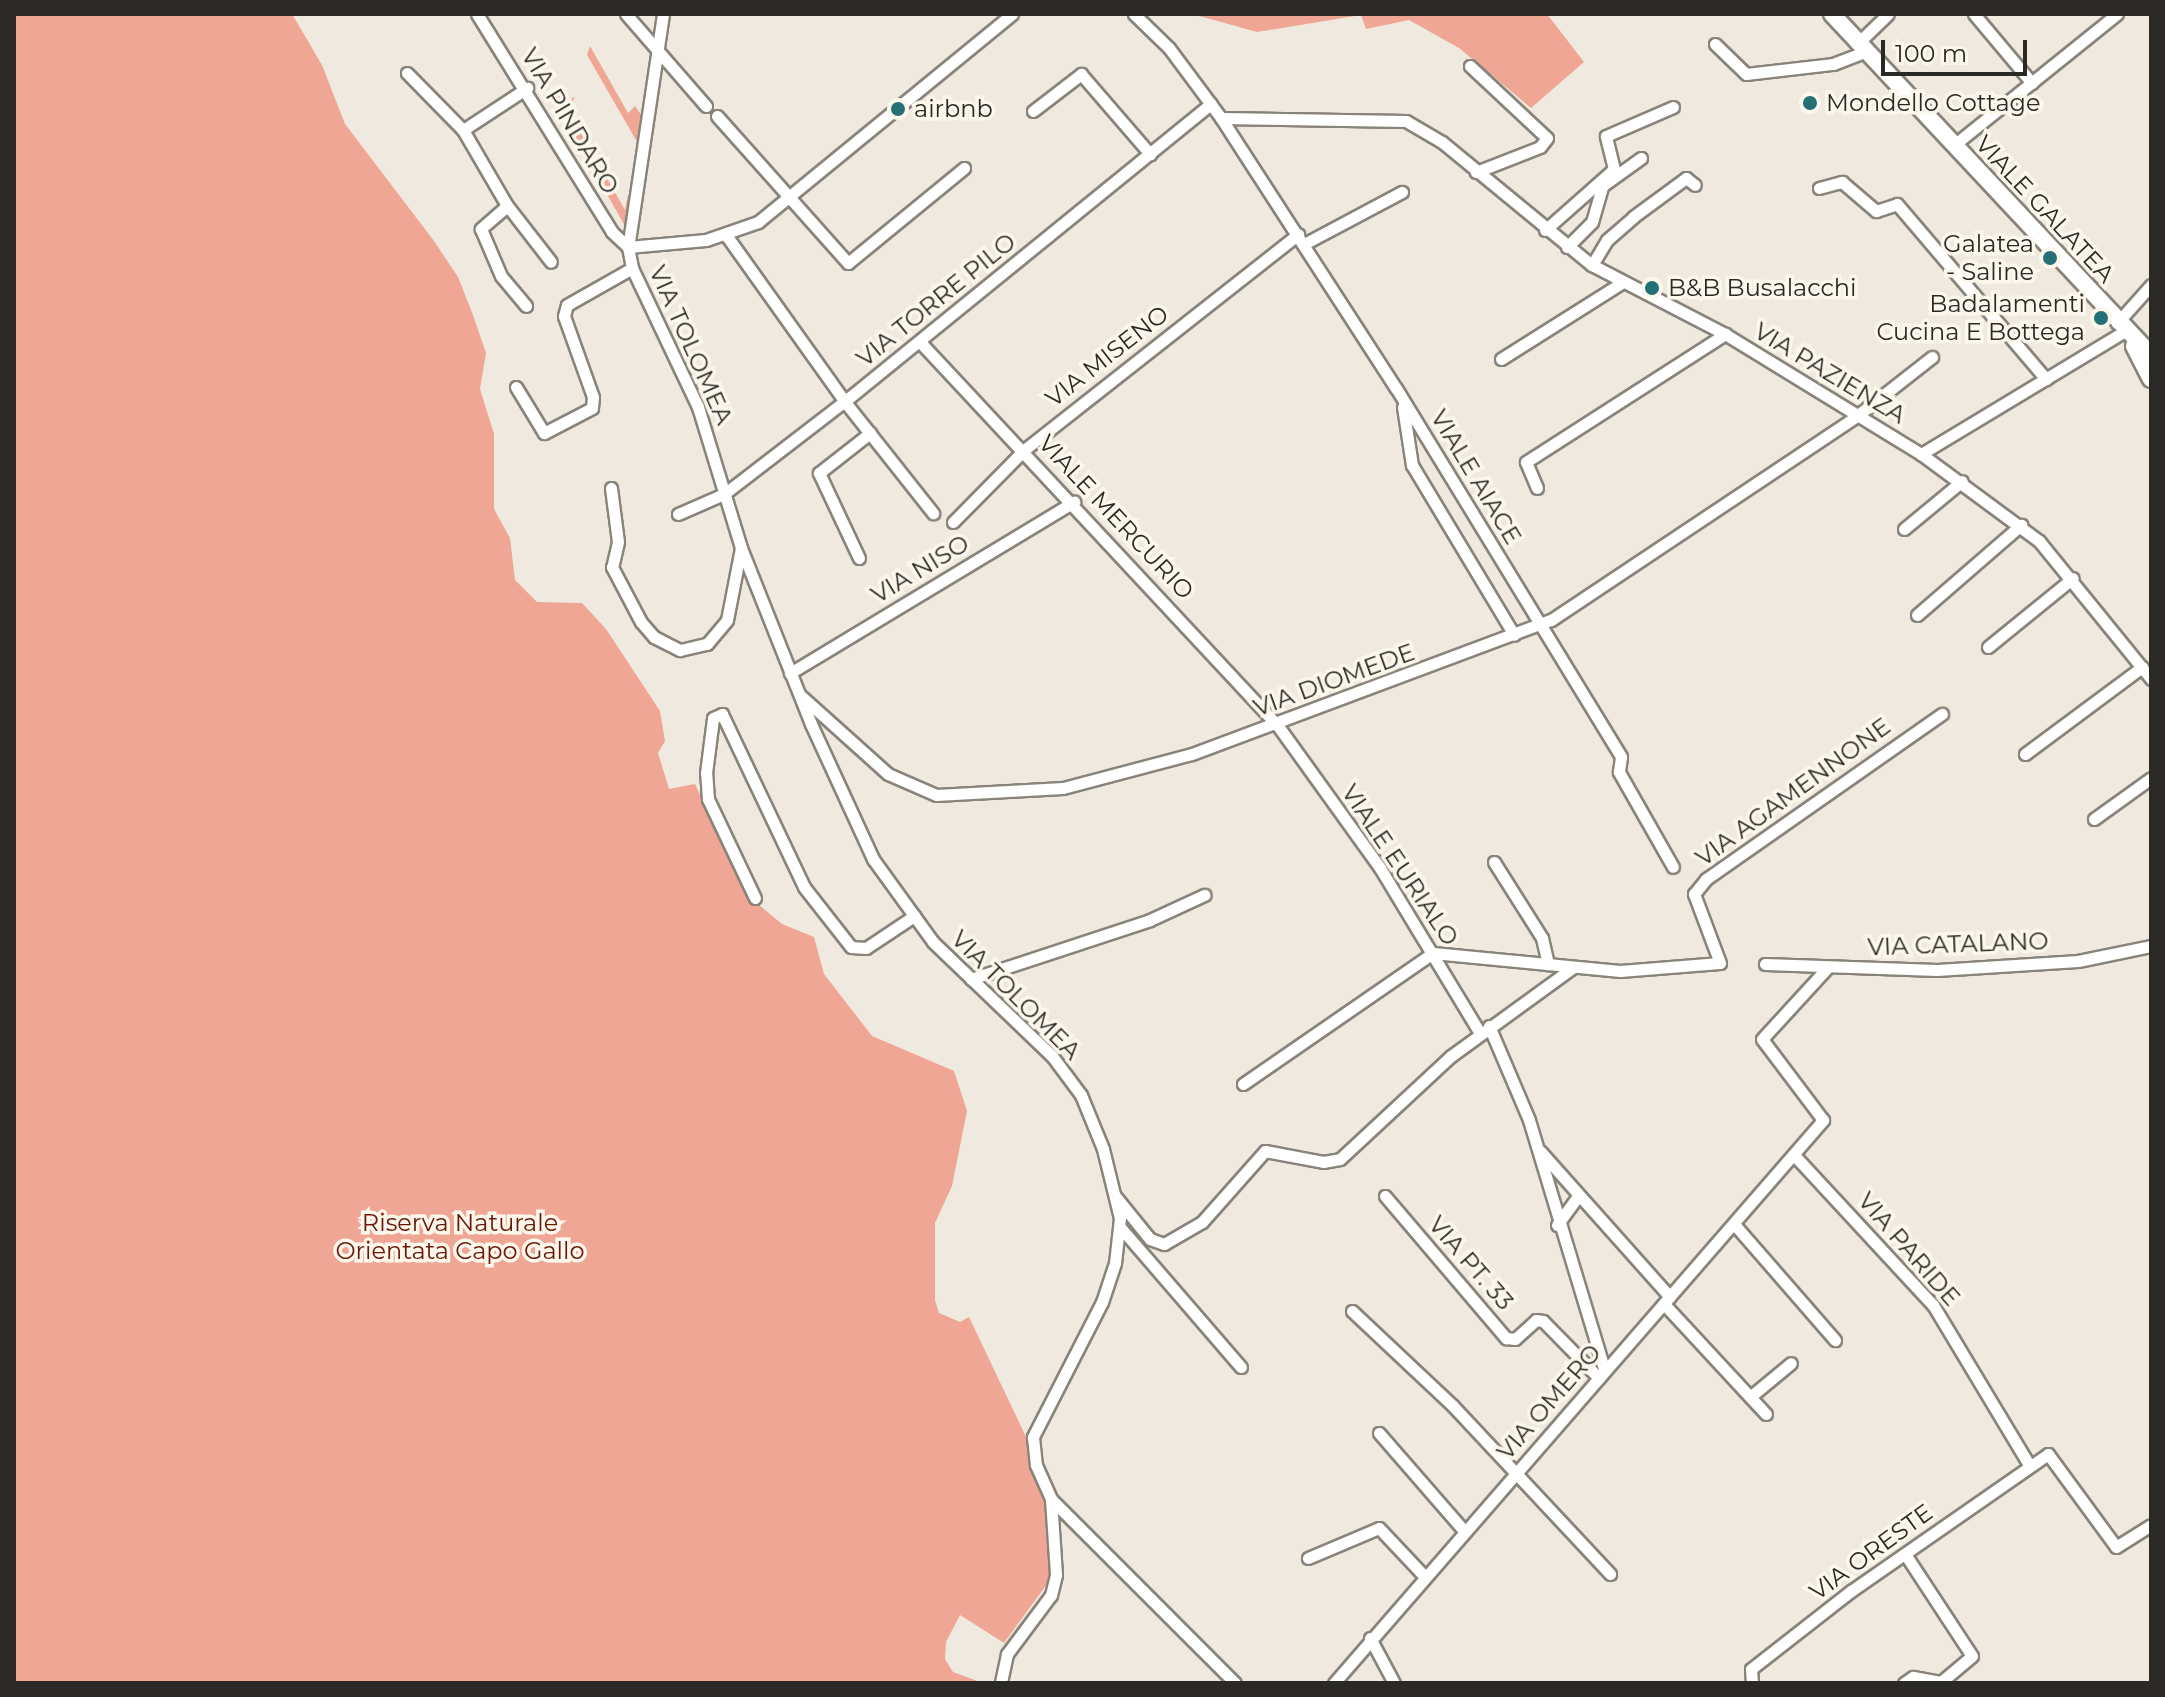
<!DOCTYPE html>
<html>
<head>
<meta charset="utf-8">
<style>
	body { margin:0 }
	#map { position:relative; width:2165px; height:1697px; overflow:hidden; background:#efe9df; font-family:Montserrat,sans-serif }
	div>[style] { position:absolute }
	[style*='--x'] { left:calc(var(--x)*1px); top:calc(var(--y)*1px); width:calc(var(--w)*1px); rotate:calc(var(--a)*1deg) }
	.green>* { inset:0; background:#f0a695 }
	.roads { filter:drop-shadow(2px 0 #89847a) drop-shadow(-2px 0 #89847a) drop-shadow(0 2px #89847a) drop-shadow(0 -2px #89847a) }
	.minor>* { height:11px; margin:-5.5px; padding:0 5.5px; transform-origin:5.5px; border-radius:5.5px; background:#fff }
	.secondary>* { height:16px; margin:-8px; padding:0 8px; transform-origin:8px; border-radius:8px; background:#fff }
	.dots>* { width:22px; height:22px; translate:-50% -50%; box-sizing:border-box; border:4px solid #fcf7ec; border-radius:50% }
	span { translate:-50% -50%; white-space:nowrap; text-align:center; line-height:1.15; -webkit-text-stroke:7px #fcf7ec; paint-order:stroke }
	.poi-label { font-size:24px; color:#2b2925 }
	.left { translate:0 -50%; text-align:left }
	.right { translate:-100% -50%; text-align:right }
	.street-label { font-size:24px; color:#2b2925 }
	.park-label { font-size:24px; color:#6b1906 }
	.frame { position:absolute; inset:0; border:16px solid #2b2925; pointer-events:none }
	.scale { position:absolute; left:1881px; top:40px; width:146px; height:36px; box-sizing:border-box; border:4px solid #2b2925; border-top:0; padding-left:10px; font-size:24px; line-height:28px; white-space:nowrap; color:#2b2925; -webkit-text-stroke:6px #fcf7ec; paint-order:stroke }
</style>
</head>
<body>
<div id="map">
	<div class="green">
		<div style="clip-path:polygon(14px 14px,292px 14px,322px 65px,345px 124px,434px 241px,458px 277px,473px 315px,486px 353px,480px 389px,494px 434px,494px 509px,510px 538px,515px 580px,537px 602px,582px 603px,606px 629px,660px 711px,665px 741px,658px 753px,669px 789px,695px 784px,747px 895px,782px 924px,814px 937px,824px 974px,872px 1036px,954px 1071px,967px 1111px,952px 1186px,935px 1223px,935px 1300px,939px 1313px,960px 1322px,969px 1317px,1028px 1441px,1031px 1472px,1047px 1507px,1051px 1559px,1050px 1580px,1004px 1643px,960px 1615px,946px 1642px,945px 1659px,953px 1672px,983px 1683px,14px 1683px)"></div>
		<div style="clip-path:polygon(1192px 14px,1547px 14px,1584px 62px,1531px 108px,1459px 48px,1409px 20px,1366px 29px,1361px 15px,1257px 32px)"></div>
		<div style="clip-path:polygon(590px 46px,628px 113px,635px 106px,645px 120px,640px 147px,587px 55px)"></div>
		<div style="clip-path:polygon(563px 91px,568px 100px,575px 97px,568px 110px,625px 210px,628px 195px,632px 196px,626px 228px,553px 98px)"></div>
	</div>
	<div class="roads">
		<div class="minor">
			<div style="--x:477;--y:14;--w:256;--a:58.2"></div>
			<div style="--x:612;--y:232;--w:22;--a:43"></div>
			<div style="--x:626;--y:14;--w:122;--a:49"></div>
			<div style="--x:663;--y:14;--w:236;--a:98.5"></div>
			<div style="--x:628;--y:247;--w:21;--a:79"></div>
			<div style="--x:632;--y:268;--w:154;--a:64.6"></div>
			<div style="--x:698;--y:407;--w:147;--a:73"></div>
			<div style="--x:741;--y:548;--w:189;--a:68.3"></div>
			<div style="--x:811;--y:724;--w:149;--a:65.3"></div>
			<div style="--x:873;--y:859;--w:102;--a:54.1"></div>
			<div style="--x:933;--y:942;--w:165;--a:43.8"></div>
			<div style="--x:1052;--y:1056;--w:49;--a:53.4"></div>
			<div style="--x:1081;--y:1095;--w:58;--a:67.8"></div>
			<div style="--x:1103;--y:1149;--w:71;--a:76.2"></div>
			<div style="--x:1120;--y:1218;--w:45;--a:96.3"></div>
			<div style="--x:1115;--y:1263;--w:41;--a:108.4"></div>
			<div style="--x:1102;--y:1302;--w:152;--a:117.1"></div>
			<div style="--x:1033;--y:1437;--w:28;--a:84"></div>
			<div style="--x:1036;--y:1465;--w:37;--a:66"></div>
			<div style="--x:1051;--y:1499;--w:76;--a:86.2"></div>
			<div style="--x:1056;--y:1575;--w:21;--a:104"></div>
			<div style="--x:1051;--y:1595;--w:74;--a:126.7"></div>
			<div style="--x:1007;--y:1654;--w:30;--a:102"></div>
			<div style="--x:1134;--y:14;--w:49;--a:44.2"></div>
			<div style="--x:1169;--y:48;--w:87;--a:53.4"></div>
			<div style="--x:1221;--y:118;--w:185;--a:0.9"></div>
			<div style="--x:1406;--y:121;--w:42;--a:30.3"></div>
			<div style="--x:1442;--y:142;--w:194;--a:39.4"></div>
			<div style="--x:1592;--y:265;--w:150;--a:27.4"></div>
			<div style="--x:1725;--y:334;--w:230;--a:31.5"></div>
			<div style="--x:1921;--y:454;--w:147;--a:36.4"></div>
			<div style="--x:2039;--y:541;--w:178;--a:50.9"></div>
			<div style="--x:1974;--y:14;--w:90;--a:50"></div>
			<div style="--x:1859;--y:42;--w:40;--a:-44"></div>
			<div style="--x:1715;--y:44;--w:43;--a:44.1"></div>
			<div style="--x:1746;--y:74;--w:88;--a:-6.6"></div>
			<div style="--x:1833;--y:64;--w:36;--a:-21"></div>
			<div style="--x:1470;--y:66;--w:105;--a:43.1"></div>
			<div style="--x:1547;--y:138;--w:11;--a:128"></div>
			<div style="--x:1540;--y:147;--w:69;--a:158.7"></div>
			<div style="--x:407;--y:73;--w:80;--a:45.5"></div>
			<div style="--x:463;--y:130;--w:86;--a:59.8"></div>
			<div style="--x:506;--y:204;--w:73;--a:52.2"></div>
			<div style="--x:1033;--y:111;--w:61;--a:-37.6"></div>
			<div style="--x:1081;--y:74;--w:106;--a:49.2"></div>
			<div style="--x:717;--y:116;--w:197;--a:48.3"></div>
			<div style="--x:848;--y:263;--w:150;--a:-39.3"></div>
			<div style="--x:1221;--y:118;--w:322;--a:57.1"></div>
			<div style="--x:1396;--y:388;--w:432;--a:58.6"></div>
			<div style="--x:1621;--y:757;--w:15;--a:98"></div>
			<div style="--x:1619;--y:772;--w:109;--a:60.4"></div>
			<div style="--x:463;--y:130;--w:77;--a:-33.3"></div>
			<div style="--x:1954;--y:145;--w:209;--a:-38.8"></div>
			<div style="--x:1819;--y:188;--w:24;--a:-15"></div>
			<div style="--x:1842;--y:182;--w:45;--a:40.5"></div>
			<div style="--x:1876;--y:211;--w:22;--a:-18"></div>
			<div style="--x:1897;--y:204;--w:230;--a:49.6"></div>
			<div style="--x:507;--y:206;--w:35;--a:139"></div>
			<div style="--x:481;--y:229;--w:51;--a:66.9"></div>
			<div style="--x:501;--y:276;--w:39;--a:50"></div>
			<div style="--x:1545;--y:230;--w:92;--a:-41.5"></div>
			<div style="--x:1614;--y:169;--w:34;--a:-104"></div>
			<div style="--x:1606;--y:136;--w:73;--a:-23.4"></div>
			<div style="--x:726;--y:235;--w:205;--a:54.5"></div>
			<div style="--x:845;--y:402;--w:142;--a:51.6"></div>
			<div style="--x:1304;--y:244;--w:111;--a:-28"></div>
			<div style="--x:628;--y:247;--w:78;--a:-5.1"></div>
			<div style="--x:706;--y:240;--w:55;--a:-19.1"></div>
			<div style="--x:758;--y:222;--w:328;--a:-39.3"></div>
			<div style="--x:1567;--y:247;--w:35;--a:-45"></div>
			<div style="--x:1592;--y:222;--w:37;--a:-74"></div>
			<div style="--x:1602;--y:186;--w:48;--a:-35.7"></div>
			<div style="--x:1592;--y:265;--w:29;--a:-59"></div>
			<div style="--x:1607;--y:240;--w:35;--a:-41"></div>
			<div style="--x:1633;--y:217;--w:66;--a:-36.3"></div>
			<div style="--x:1686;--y:178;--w:11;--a:38"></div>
			<div style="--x:2117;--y:323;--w:51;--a:-48.2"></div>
			<div style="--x:920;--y:342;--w:525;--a:47.01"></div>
			<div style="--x:1278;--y:726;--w:175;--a:54.3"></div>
			<div style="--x:1380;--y:868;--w:193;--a:58.8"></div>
			<div style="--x:1501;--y:359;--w:144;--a:-32.3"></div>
			<div style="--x:516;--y:387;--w:54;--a:58.7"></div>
			<div style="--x:544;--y:433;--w:54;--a:-27.5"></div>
			<div style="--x:592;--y:408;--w:11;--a:-85"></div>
			<div style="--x:593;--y:397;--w:86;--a:-109.7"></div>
			<div style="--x:564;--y:316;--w:11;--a:-75"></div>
			<div style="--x:567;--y:305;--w:75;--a:-29.6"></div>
			<div style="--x:1403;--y:407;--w:59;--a:81.2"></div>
			<div style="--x:1412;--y:465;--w:198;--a:59"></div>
			<div style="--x:1921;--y:454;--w:238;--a:-31.1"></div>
			<div style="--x:611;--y:488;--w:54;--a:82.6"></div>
			<div style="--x:618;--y:542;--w:26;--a:103"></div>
			<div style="--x:612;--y:567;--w:62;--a:62.2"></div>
			<div style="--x:641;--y:622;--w:20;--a:49"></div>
			<div style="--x:654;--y:637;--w:29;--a:27"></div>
			<div style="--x:680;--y:650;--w:28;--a:-13"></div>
			<div style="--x:707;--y:644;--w:31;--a:-50"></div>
			<div style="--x:727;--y:620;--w:73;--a:-79"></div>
			<div style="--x:1537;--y:488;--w:28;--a:-113"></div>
			<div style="--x:1526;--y:462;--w:237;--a:-32.7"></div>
			<div style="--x:678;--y:514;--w:50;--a:-23.5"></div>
			<div style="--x:724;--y:494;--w:159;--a:-37.6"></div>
			<div style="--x:850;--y:397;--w:465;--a:-39.1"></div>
			<div style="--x:953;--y:522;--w:101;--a:-45.4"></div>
			<div style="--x:1024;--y:450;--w:349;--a:-38.2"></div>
			<div style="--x:1904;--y:529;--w:75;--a:-39.6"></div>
			<div style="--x:859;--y:558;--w:94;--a:-115.2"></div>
			<div style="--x:819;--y:473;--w:65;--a:-38.1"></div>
			<div style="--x:1917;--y:615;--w:138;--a:-40.9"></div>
			<div style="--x:1988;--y:647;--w:109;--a:-39.1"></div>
			<div style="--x:790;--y:673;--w:332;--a:-31.1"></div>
			<div style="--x:800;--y:695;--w:118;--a:41.9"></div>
			<div style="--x:888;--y:774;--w:52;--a:23.6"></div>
			<div style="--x:936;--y:795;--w:127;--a:-3.2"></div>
			<div style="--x:1063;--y:788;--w:133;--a:-14.8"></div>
			<div style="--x:1192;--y:754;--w:383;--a:-20.5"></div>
			<div style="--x:1551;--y:620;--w:369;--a:-33.7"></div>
			<div style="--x:1858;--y:415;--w:94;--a:-38.1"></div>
			<div style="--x:2025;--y:754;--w:146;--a:-36.6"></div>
			<div style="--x:2094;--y:819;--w:70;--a:-35.7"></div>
			<div style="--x:1494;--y:862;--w:90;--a:57.7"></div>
			<div style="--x:1542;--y:938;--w:27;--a:77"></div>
			<div style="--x:755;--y:898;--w:110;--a:-115.4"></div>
			<div style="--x:708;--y:799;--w:26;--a:-94"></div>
			<div style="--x:706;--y:773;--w:55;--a:-82.7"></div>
			<div style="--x:713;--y:718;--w:10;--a:-24"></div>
			<div style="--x:722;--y:714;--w:191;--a:64.6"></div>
			<div style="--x:804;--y:887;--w:76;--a:51.9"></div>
			<div style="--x:851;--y:947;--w:15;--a:4"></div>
			<div style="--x:866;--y:948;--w:58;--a:-33.7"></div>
			<div style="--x:1765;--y:964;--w:172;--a:2"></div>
			<div style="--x:1937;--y:970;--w:141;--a:-3.7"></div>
			<div style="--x:2078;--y:961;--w:75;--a:-11.6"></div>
			<div style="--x:971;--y:979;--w:188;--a:-18.2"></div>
			<div style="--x:1150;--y:920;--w:60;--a:-24.8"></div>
			<div style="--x:1489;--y:1026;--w:102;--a:66.9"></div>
			<div style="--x:1529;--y:1120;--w:262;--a:73.2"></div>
			<div style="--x:1243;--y:1084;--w:231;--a:-34.6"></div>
			<div style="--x:1433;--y:953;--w:188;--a:5.5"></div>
			<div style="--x:1620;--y:971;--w:100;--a:-4.6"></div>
			<div style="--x:1720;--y:963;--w:74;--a:-110.6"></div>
			<div style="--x:1694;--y:894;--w:19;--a:-51"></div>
			<div style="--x:1706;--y:879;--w:288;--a:-35"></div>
			<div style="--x:1540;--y:1151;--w:195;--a:48.3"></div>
			<div style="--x:1794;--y:1155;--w:205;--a:47.2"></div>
			<div style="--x:1933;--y:1305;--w:184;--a:59"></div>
			<div style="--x:1115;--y:1196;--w:55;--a:50.9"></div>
			<div style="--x:1150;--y:1239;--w:15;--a:20"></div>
			<div style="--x:1164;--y:1244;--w:44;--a:-30.1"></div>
			<div style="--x:1202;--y:1222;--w:95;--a:-48.4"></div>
			<div style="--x:1265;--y:1151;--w:59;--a:10.7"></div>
			<div style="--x:1323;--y:1162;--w:17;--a:-10"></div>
			<div style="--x:1340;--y:1159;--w:151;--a:-42.9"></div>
			<div style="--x:1451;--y:1056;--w:150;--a:-36"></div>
			<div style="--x:1385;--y:1196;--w:187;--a:49.6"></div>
			<div style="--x:1506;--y:1338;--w:9;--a:6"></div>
			<div style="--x:1515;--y:1339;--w:28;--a:-42"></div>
			<div style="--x:1536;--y:1320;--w:7;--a:8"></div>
			<div style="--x:1543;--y:1321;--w:80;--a:45.5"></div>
			<div style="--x:1734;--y:1224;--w:154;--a:49"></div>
			<div style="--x:1557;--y:1225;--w:34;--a:-54"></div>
			<div style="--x:1120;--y:1227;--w:185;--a:49.2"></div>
			<div style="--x:1664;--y:1304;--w:150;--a:47.2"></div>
			<div style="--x:1352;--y:1311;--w:139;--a:43.2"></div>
			<div style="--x:1453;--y:1406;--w:230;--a:46.9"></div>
			<div style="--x:1750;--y:1397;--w:53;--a:-39.7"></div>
			<div style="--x:1379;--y:1433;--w:131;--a:49"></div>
			<div style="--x:1051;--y:1499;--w:260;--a:45"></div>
			<div style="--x:1308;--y:1558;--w:77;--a:-22.9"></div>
			<div style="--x:1379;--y:1528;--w:67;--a:46.8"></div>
			<div style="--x:1370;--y:1638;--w:51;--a:61.9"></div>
			<div style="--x:1334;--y:1683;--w:746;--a:-49.02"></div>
			<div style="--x:1823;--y:1120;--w:101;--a:-127"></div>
			<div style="--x:1762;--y:1039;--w:96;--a:-47.5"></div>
			<div style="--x:1752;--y:1683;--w:14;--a:-94"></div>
			<div style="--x:1751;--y:1669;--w:127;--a:-38"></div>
			<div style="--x:1851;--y:1591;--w:240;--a:-34.8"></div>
			<div style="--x:2048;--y:1454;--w:115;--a:53.8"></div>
			<div style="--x:2116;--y:1547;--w:41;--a:-32.2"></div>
			<div style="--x:1904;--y:1683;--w:11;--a:-34"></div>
			<div style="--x:1913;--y:1677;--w:28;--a:10"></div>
			<div style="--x:1941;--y:1682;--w:40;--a:-40"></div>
			<div style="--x:1972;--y:1656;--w:122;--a:-123.3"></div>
		</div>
		<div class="secondary">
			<div style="--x:1832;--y:14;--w:467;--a:46.9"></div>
			<div style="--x:2134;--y:346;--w:37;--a:63"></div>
		</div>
	</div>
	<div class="dots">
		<div style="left:1810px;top:103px;background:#256f76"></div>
		<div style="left:898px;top:109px;background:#256f76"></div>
		<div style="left:2050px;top:258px;background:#256f76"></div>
		<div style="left:1652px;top:288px;background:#256f76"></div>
		<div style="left:2101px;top:318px;background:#256f76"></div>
	</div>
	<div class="poi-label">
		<span class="left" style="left:1826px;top:103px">Mondello Cottage</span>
		<span class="left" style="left:914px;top:109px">airbnb</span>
		<span class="right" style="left:2034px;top:258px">Galatea<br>- Saline</span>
		<span class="left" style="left:1668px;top:288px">B&amp;B Busalacchi</span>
		<span class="right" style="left:2085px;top:318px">Badalamenti<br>Cucina E Bottega</span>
	</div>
	<div class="street-label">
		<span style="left:570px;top:121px;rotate:59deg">VIA PINDARO</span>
		<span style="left:2045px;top:209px;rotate:47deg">VIALE GALATEA</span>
		<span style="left:936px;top:300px;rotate:-39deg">VIA TORRE PILO</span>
		<span style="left:691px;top:345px;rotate:66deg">VIA TOLOMEA</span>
		<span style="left:1107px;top:356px;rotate:-38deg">VIA MISENO</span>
		<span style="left:1830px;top:373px;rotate:31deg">VIA PAZIENZA</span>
		<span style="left:1476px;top:477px;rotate:59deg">VIALE AIACE</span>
		<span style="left:1116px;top:517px;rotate:47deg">VIALE MERCURIO</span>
		<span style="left:920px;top:569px;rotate:-31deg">VIA NISO</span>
		<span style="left:1334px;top:680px;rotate:-20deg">VIA DIOMEDE</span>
		<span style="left:1793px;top:792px;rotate:-36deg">VIA AGAMENNONE</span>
		<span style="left:1400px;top:865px;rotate:56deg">VIALE EURIALO</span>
		<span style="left:1958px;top:944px;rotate:-2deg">VIA CATALANO</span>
		<span style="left:1016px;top:995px;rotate:45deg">VIA TOLOMEA</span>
		<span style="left:1909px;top:1249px;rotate:49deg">VIA PARIDE</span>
		<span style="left:1471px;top:1263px;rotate:49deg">VIA PT. 33</span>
		<span style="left:1549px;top:1402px;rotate:-49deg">VIA OMERO</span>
		<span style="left:1871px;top:1552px;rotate:-36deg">VIA ORESTE</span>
	</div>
	<div class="park-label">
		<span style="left:460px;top:1237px">Riserva Naturale<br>Orientata Capo Gallo</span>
	</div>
	<div class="frame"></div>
	<div class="scale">100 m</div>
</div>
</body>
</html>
